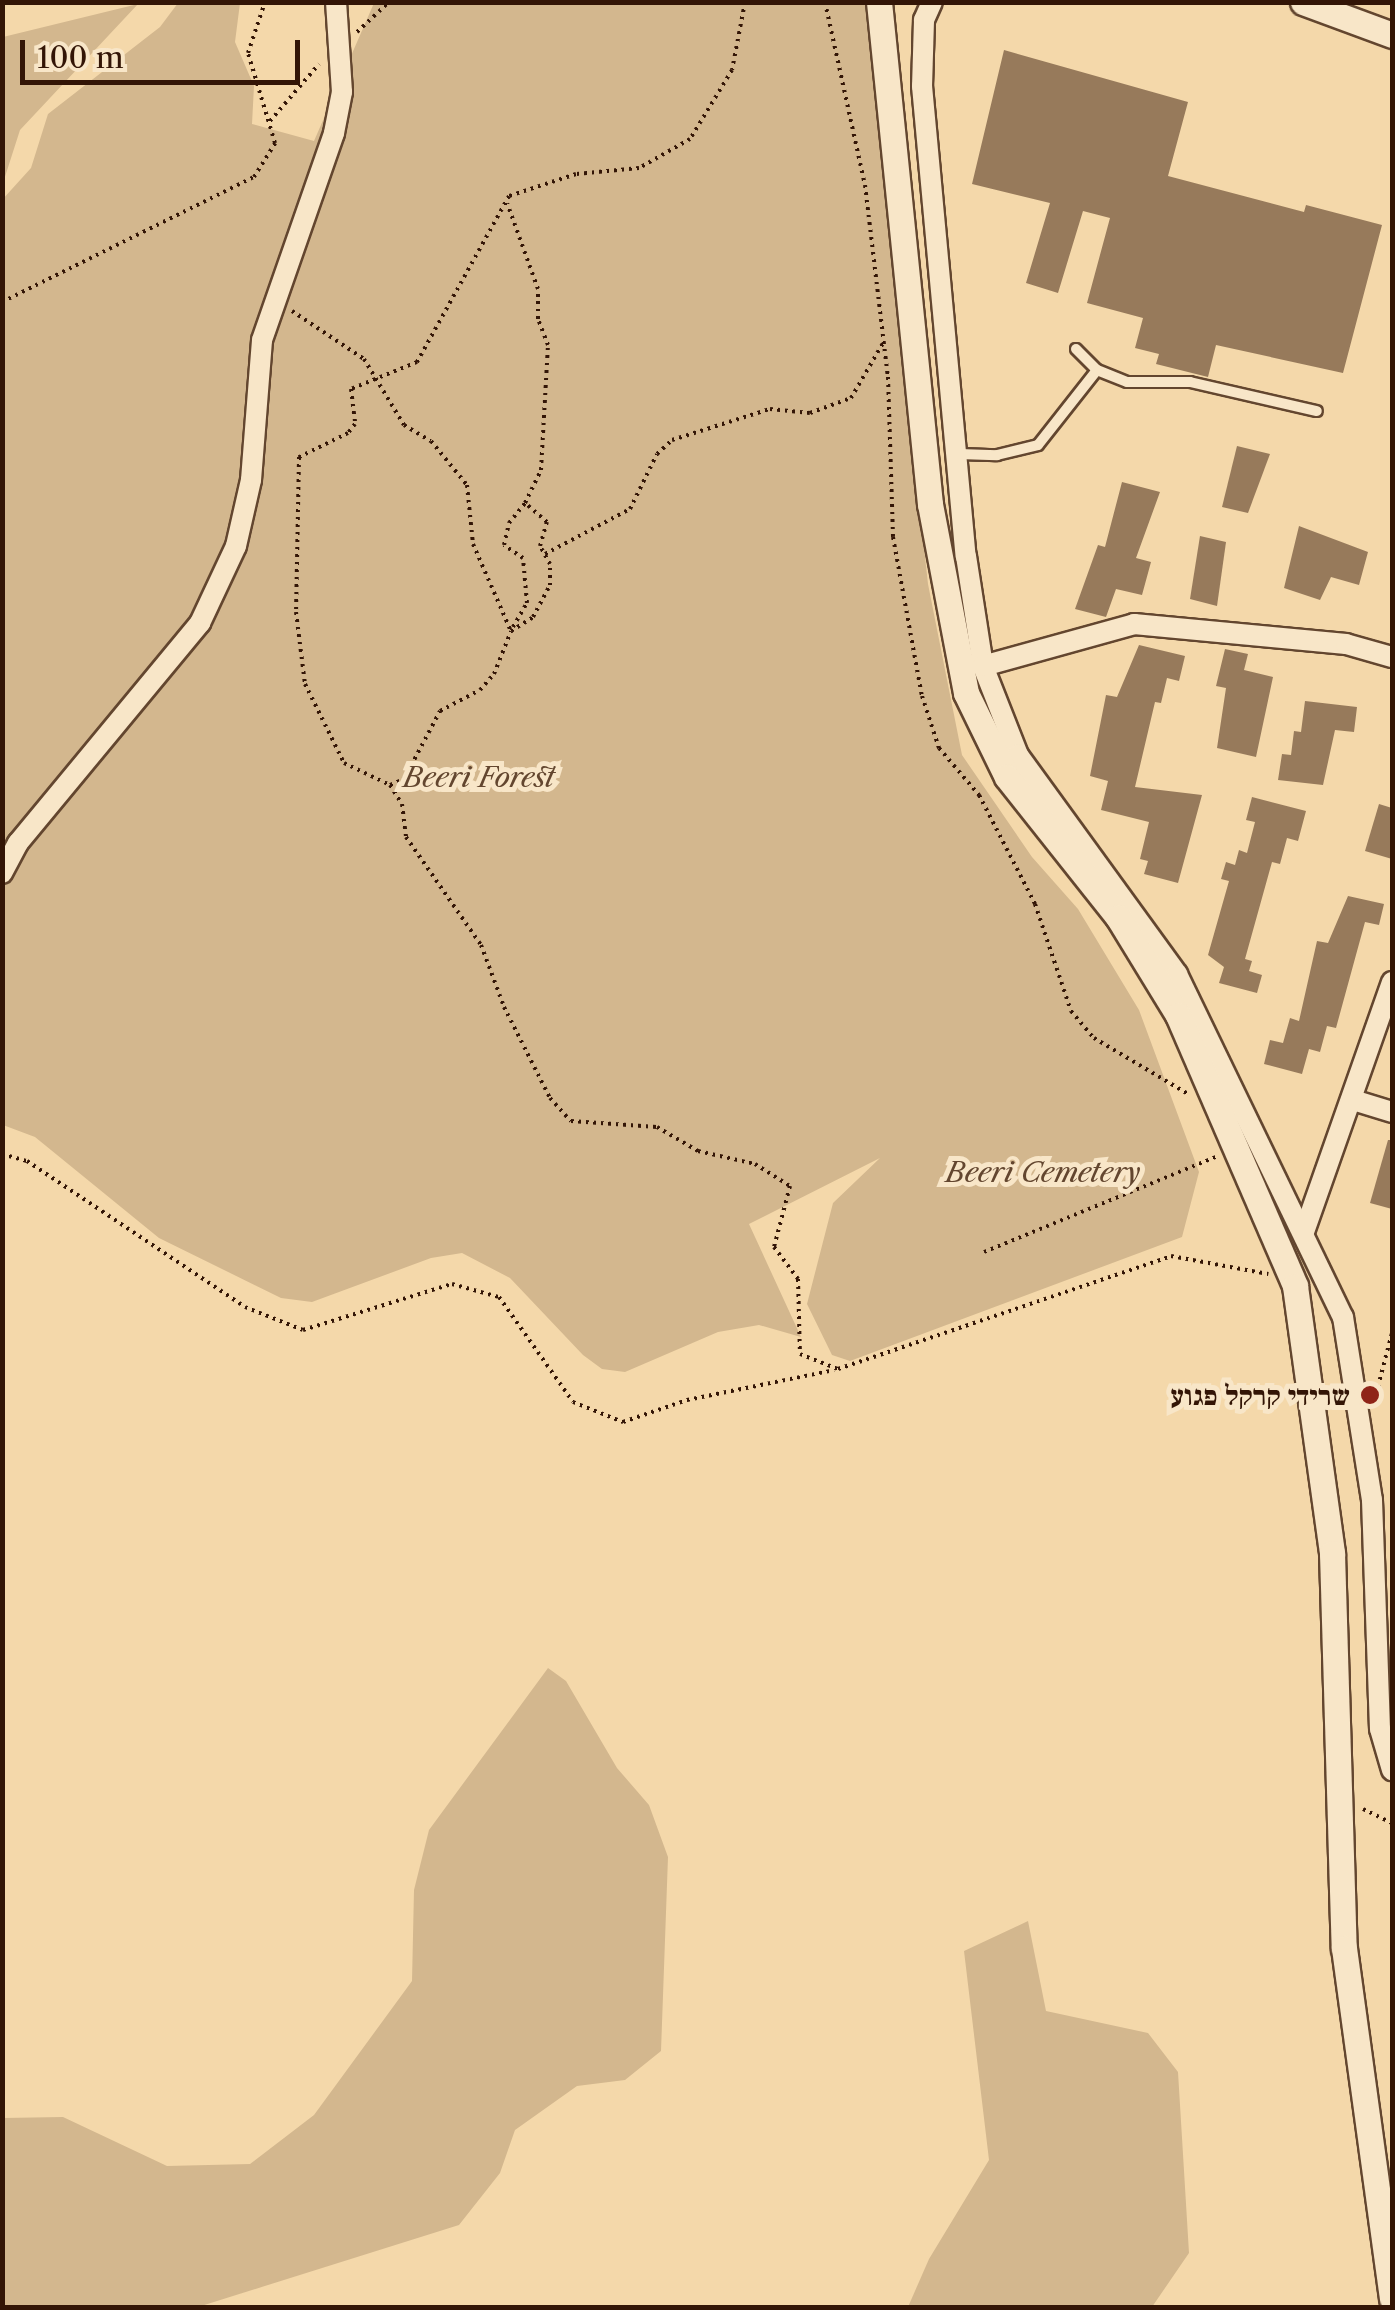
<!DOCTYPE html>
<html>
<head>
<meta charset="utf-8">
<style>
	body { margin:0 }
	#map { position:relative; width:1395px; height:2310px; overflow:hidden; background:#f4d8aa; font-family:"Libre Caslon Text","Frank Ruhl Libre",serif }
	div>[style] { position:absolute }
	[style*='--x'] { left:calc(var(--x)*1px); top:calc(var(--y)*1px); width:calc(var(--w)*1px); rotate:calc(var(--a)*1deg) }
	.green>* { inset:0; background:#d3b78e }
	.building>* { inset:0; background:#977a5b }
	.path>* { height:4px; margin-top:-2px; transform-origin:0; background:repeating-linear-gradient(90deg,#331506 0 2.5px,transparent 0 7.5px) }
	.roads { filter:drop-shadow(2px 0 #63462f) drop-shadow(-2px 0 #63462f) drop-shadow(0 2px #63462f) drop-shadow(0 -2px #63462f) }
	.service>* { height:10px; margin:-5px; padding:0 5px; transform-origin:5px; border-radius:5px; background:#f8e6c8 }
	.minor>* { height:20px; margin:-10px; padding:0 10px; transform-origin:10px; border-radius:10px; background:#f8e6c8 }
	.tertiary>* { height:25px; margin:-12.5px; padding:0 12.5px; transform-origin:12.5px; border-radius:12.5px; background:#f8e6c8 }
	.dots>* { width:28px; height:28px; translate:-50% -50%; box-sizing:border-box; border:5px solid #f8e6c8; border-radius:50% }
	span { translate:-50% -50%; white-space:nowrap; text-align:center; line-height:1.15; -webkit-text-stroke:10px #f8e6c8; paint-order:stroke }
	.park-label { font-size:28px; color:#63462f; font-style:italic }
	.poi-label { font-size:28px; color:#331506; font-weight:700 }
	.right { translate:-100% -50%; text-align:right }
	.frame { position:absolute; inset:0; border:5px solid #331506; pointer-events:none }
	.scale { position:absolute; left:20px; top:40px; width:280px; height:45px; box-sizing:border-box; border:5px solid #331506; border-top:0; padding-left:12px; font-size:30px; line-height:35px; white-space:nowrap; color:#331506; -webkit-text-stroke:8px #f8e6c8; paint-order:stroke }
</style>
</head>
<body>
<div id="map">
	<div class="green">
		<div style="clip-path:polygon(178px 3px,240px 3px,235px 42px,254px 86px,252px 124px,314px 141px,374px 3px,865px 3px,928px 584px,962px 755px,1032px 857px,1078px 909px,1139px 1010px,1199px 1172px,1182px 1237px,850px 1361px,832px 1355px,807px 1304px,833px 1203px,880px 1158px,749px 1224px,801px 1337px,759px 1325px,718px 1332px,625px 1372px,602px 1369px,583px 1355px,510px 1278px,462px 1253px,431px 1258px,312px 1302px,281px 1298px,159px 1238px,35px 1137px,3px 1125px,2px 200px,31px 168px,48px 114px,160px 27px)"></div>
		<div style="clip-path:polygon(138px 4px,20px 130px,3px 183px,3px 37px)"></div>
		<div style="clip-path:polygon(548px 1668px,566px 1681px,617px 1768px,649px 1805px,668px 1857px,661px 2051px,625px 2080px,577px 2086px,515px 2130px,500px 2173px,459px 2225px,198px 2307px,3px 2307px,3px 2118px,63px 2117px,167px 2166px,250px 2164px,314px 2115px,412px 1981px,414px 1890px,429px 1830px)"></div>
		<div style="clip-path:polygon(1028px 1921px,1046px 2011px,1148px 2033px,1178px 2072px,1189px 2253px,1152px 2307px,908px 2307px,929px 2259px,989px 2160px,964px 1951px)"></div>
	</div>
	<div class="building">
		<div style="clip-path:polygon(1004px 50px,1188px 102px,1168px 176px,1304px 212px,1306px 205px,1382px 225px,1343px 373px,1216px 345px,1208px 377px,1156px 364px,1159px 354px,1135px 348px,1143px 318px,1087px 303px,1110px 218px,1083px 211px,1058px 293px,1026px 283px,1050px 203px,972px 184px)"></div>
		<div style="clip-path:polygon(1237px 446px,1270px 454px,1248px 513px,1222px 507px)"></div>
		<div style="clip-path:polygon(1122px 482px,1160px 492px,1136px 558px,1151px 562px,1142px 595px,1116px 589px,1106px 617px,1075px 609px,1098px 545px,1105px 547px)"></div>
		<div style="clip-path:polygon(1299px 526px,1368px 552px,1359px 585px,1331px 577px,1320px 600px,1284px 588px)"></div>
		<div style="clip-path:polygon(1200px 536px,1226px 542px,1217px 606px,1190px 599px)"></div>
		<div style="clip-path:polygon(1139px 645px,1185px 656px,1179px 681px,1167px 678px,1161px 703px,1155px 702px,1135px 787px,1202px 795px,1178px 883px,1144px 874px,1148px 861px,1140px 859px,1149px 822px,1101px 810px,1108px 781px,1090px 776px,1106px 695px,1117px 697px)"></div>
		<div style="clip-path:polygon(1225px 649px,1248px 654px,1244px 670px,1273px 677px,1256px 757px,1217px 748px,1226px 688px,1216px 686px)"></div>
		<div style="clip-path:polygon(1305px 701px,1357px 707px,1354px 732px,1335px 730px,1323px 785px,1278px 780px,1282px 754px,1291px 755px,1294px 731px,1301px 732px)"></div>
		<div style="clip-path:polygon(1252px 797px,1306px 811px,1298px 841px,1287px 838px,1280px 864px,1272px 862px,1245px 959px,1252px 961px,1249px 971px,1262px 975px,1257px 993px,1219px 983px,1224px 967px,1208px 955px,1229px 881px,1221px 879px,1226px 862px,1235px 865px,1239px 850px,1247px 853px,1255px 822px,1246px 820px)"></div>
		<div style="clip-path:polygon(1379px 804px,1392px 808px,1392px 859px,1365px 851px)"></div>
		<div style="clip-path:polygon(1348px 896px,1384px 904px,1379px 925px,1365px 922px,1336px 1028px,1327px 1026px,1320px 1052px,1309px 1049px,1302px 1074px,1264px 1064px,1270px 1040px,1283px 1043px,1290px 1018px,1299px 1021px,1317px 941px,1328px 943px)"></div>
		<div style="clip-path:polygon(1388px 1140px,1392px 1140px,1392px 1209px,1370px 1203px)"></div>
	</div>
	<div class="path">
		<div style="--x:745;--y:2;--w:69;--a:100.8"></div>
		<div style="--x:732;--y:70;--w:81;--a:121.3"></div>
		<div style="--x:690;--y:139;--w:59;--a:150.4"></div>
		<div style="--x:639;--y:168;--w:63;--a:174.6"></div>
		<div style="--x:576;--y:174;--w:71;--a:161.8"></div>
		<div style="--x:509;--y:196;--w:190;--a:119"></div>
		<div style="--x:417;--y:362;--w:71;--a:157.8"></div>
		<div style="--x:351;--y:389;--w:35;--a:83"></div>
		<div style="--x:355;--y:424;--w:11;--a:128"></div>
		<div style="--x:348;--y:433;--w:55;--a:153.9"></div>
		<div style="--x:299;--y:457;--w:155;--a:91.1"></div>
		<div style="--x:296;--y:612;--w:73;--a:82.9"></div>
		<div style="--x:305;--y:684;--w:88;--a:63.7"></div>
		<div style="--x:344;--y:763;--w:51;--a:25.6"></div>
		<div style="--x:390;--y:785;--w:22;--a:58"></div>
		<div style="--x:402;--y:804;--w:33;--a:83"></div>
		<div style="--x:406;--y:837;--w:131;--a:55.2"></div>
		<div style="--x:481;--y:945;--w:66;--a:69.6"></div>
		<div style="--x:504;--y:1007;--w:102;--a:63.2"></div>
		<div style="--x:550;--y:1098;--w:31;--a:48"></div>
		<div style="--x:571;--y:1121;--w:86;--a:4"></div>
		<div style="--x:657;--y:1127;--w:48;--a:30.3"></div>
		<div style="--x:698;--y:1151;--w:58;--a:12.8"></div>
		<div style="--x:755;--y:1164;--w:41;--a:32.2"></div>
		<div style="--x:790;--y:1186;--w:63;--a:104.7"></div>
		<div style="--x:774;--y:1247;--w:40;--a:53"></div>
		<div style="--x:798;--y:1279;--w:75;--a:88.5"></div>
		<div style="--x:800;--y:1354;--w:41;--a:21.5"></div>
		<div style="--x:838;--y:1369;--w:352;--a:-18.7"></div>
		<div style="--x:1171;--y:1256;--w:99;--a:10.5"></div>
		<div style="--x:825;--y:2;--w:187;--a:77.7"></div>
		<div style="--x:865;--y:185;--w:193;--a:83.2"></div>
		<div style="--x:888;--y:377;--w:160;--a:88.2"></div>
		<div style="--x:893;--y:537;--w:162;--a:79.7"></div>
		<div style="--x:922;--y:696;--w:55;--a:71.9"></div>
		<div style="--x:939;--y:748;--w:62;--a:49.6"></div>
		<div style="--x:979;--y:795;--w:123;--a:62.8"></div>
		<div style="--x:1035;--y:904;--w:113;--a:71.4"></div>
		<div style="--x:1071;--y:1011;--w:35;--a:50"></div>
		<div style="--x:1094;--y:1038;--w:109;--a:30.8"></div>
		<div style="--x:357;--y:32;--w:44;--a:-43.2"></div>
		<div style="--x:270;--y:121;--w:75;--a:-49.3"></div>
		<div style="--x:2;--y:302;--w:281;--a:-26.4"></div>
		<div style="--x:254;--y:177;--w:40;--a:-58"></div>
		<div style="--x:275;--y:143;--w:94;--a:-106.7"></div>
		<div style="--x:248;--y:53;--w:54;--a:-71.6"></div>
		<div style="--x:292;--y:311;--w:87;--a:33.7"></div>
		<div style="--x:364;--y:359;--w:77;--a:58.8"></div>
		<div style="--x:404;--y:425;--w:31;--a:31"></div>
		<div style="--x:431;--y:441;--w:57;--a:50.7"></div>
		<div style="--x:467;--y:485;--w:59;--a:84.2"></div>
		<div style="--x:473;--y:544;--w:93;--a:66.5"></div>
		<div style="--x:545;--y:554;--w:96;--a:-27.9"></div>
		<div style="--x:630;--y:509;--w:61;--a:-63.9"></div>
		<div style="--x:657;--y:454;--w:21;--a:-43"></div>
		<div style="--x:672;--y:440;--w:103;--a:-17.6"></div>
		<div style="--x:770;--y:409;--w:40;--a:5.7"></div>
		<div style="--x:810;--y:413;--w:44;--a:-20.1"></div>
		<div style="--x:851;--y:398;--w:64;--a:-59.8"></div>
		<div style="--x:513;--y:627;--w:28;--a:-60"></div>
		<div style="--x:527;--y:603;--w:45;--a:-95.1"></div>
		<div style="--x:523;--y:558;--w:23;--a:-146"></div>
		<div style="--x:504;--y:545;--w:23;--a:-77"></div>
		<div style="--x:509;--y:523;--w:26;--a:-51"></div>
		<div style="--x:390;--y:785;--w:15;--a:-23"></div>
		<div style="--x:404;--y:779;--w:77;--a:-62.1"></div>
		<div style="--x:440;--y:711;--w:45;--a:-27.7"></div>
		<div style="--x:480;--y:690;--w:21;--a:-49"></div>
		<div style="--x:494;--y:674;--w:46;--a:-68.4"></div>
		<div style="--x:511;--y:631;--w:26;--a:-32"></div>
		<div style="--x:533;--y:617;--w:36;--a:-62"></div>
		<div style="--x:550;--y:585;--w:21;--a:-90"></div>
		<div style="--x:550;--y:564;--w:21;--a:-119"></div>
		<div style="--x:540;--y:546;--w:25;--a:-74"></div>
		<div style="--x:547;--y:522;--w:29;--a:-139"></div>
		<div style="--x:525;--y:503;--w:37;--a:-64"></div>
		<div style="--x:541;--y:470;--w:125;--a:-86.8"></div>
		<div style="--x:548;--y:345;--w:28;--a:-111"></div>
		<div style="--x:538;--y:319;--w:30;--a:-90"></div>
		<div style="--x:538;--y:289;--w:91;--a:-109.8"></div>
		<div style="--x:2;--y:1154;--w:26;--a:16"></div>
		<div style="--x:27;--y:1161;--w:262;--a:33.8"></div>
		<div style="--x:245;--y:1307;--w:62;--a:21.6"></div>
		<div style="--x:303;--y:1330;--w:156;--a:-17.2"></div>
		<div style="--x:452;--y:1284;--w:49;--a:15.5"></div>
		<div style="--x:499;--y:1297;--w:128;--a:54.8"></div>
		<div style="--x:573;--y:1402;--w:54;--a:21.8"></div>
		<div style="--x:623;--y:1422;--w:68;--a:-19"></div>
		<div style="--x:687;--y:1400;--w:150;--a:-11.5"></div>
		<div style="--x:984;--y:1252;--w:251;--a:-22.3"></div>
		<div style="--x:1376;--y:1394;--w:63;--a:-75.3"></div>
		<div style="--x:1363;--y:1809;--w:32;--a:26"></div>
	</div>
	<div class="roads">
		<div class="service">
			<div style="--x:1076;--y:349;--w:30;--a:45"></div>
			<div style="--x:1097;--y:370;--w:32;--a:22"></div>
			<div style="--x:1127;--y:382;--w:63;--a:0"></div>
			<div style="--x:1190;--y:382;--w:130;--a:12.9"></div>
			<div style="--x:959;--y:454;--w:38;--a:2"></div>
			<div style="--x:997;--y:455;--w:42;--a:-13.7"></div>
			<div style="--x:1038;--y:445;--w:95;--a:-51.8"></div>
		</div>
		<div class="minor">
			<div style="--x:932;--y:2;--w:20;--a:114"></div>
			<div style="--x:924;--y:20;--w:66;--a:91.7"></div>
			<div style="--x:922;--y:86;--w:472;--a:84.7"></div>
			<div style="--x:966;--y:556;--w:111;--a:81.2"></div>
			<div style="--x:983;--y:666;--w:96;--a:68.5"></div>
			<div style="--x:1018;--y:755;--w:271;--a:54"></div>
			<div style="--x:1177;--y:974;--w:381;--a:64.2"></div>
			<div style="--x:1343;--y:1317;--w:185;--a:81"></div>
			<div style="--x:1372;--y:1500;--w:229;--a:88"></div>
			<div style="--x:1380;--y:1729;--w:43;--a:73.7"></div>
			<div style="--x:983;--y:666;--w:157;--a:-15.5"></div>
			<div style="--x:1134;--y:624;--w:213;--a:5.4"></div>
			<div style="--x:1346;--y:644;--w:48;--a:15.8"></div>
			<div style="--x:2;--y:873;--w:34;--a:-62"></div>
			<div style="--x:18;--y:843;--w:286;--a:-50.4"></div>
			<div style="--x:200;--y:623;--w:85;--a:-64.9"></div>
			<div style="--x:236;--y:546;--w:68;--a:-77.2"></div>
			<div style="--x:251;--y:480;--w:140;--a:-85.5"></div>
			<div style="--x:262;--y:340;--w:219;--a:-70.8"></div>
			<div style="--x:334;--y:133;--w:42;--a:-79"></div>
			<div style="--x:342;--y:92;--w:90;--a:-93.8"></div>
			<div style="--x:1353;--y:1100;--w:41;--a:17.1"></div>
			<div style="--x:1304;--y:1232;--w:265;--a:-70.6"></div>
		</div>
		<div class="tertiary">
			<div style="--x:879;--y:2;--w:505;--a:84.2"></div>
			<div style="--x:930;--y:504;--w:192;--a:79.2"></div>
			<div style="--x:966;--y:693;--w:93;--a:64"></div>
			<div style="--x:1007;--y:777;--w:179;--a:51.6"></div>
			<div style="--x:1118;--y:917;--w:115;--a:58.5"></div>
			<div style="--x:1178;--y:1015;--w:295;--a:66.6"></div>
			<div style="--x:1295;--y:1286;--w:270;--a:82.1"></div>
			<div style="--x:1332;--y:1553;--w:395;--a:88.3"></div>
			<div style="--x:1344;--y:1948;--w:354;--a:82.2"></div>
			<div style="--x:1303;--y:2;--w:95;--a:20.3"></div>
		</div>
	</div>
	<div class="dots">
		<div style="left:1370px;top:1395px;background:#8f2418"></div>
	</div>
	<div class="park-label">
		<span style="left:479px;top:777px">Beeri Forest</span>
		<span style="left:1043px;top:1172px">Beeri Cemetery</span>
	</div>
	<div class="poi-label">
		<span class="right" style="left:1350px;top:1395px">שרידי קרקל פגוע</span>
	</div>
	<div class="frame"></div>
	<div class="scale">100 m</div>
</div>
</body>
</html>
